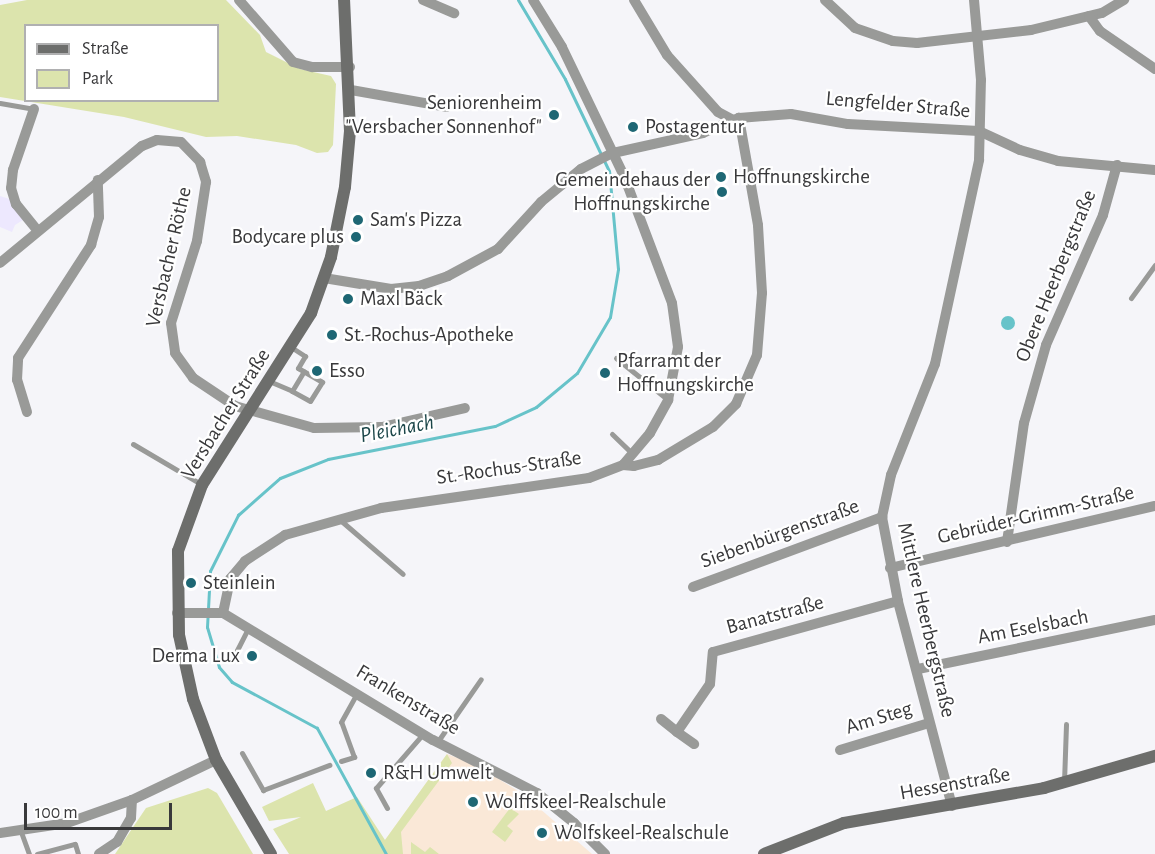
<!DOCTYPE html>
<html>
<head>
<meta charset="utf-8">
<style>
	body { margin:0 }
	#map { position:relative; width:1155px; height:854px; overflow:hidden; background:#f5f5f9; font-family:"Alegreya Sans",sans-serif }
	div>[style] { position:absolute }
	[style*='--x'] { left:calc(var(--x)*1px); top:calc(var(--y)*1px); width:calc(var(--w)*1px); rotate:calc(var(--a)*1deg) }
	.industrial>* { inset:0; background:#ede8fe }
	.education>* { inset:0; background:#fae8d7 }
	.green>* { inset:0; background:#dce4ad }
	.water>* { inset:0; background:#67c3c9 }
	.round { border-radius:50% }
	.stream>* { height:3px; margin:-1.5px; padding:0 1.5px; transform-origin:1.5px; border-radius:1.5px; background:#67c3c9 }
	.lane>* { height:5px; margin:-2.5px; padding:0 2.5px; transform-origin:2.5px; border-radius:2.5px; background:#999a98 }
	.street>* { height:10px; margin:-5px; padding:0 5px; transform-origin:5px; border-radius:5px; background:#999a98 }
	.secondary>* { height:12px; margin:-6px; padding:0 6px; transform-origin:6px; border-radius:6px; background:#6d6e6c }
	.dots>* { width:16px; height:16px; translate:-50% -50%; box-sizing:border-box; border:3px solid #fff; border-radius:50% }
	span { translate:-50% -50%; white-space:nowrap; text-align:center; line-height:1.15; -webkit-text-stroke:4.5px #fff; paint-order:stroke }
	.poi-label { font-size:21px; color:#39393b }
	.right { translate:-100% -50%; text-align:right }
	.left { translate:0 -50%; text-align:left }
	.street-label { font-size:21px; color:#39393b }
	.water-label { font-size:22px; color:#1a4548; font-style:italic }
	.legend { position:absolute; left:24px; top:24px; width:195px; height:78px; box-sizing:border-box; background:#fff; border:2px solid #b0b0b1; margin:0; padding:8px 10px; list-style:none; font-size:18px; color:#39393b }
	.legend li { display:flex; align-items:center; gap:12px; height:30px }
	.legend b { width:30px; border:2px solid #b0b0b1 }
	.scale { position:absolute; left:24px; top:803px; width:148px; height:27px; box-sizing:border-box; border:3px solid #39393b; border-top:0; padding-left:8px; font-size:18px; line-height:21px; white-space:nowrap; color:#39393b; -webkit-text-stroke:4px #fff; paint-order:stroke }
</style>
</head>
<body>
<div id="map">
	<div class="industrial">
		<div style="clip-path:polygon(0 196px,13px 200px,23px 220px,15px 225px,12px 232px,0 227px)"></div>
	</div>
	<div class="education">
		<div style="clip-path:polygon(447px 754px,476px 765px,523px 794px,592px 854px,391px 854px,385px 840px)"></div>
	</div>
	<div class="green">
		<div style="clip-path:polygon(evenodd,27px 0,226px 0,260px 35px,266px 52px,300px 69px,331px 76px,336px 84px,333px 145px,328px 152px,317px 153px,296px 145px,237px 136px,206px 137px,124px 117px,0 97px,0 5px,27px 0,26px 26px,218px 26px,218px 100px,26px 100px,26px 26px)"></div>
		<div style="clip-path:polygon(447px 754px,452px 763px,401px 832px,403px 854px,289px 854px,273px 829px,301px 817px,269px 821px,262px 807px,313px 783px,326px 811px,357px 797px,385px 840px)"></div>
		<div style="clip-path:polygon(208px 788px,217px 793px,253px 854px,115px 854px,146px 808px)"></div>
		<div style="clip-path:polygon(510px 808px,519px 814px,507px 826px,513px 831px,505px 842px,492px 832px)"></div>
		<div style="clip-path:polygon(411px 842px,425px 852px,430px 847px,439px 854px,411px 854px)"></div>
	</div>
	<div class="water">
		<div class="round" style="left:1001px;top:316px;width:14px;height:14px"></div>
	</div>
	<div class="stream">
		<div style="--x:386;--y:854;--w:144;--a:-118.7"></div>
		<div style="--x:317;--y:728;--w:97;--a:-151.6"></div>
		<div style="--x:232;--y:682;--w:20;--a:-131"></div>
		<div style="--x:219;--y:667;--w:42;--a:-106.7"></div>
		<div style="--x:207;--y:627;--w:56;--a:-86.9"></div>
		<div style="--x:210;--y:571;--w:63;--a:-63.4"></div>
		<div style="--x:238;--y:515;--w:56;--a:-41.4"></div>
		<div style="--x:280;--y:478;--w:52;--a:-21.6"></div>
		<div style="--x:328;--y:459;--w:170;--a:-11.2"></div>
		<div style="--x:495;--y:426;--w:45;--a:-24.9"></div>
		<div style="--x:536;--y:407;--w:53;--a:-39.7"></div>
		<div style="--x:577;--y:373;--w:65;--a:-59.5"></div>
		<div style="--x:610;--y:317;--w:49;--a:-80.5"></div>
		<div style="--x:618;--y:269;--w:98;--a:-95.2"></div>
		<div style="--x:609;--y:171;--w:102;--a:-115.6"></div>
		<div style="--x:565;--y:79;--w:92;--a:-120.7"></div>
	</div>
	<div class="lane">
		<div style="--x:0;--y:103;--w:35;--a:10"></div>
		<div style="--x:1131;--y:298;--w:41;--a:-54"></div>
		<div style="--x:291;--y:347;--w:17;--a:33"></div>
		<div style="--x:305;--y:356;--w:14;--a:120"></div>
		<div style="--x:298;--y:368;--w:28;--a:30"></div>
		<div style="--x:322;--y:382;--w:22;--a:122"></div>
		<div style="--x:310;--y:401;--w:21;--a:-151"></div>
		<div style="--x:616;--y:358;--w:65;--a:38.8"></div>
		<div style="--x:269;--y:381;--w:25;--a:23"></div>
		<div style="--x:292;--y:391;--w:23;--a:-59"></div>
		<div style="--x:612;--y:434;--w:29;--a:44"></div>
		<div style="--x:133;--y:444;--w:79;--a:30.5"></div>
		<div style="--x:339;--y:519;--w:84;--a:40.7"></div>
		<div style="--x:234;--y:656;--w:29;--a:-63"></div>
		<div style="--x:438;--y:741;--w:75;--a:-55.3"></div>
		<div style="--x:242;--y:753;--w:43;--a:60.4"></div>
		<div style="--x:263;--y:790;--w:71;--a:-20.7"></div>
		<div style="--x:341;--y:761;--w:14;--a:-17"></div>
		<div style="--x:354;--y:757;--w:37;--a:-110"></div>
		<div style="--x:341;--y:722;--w:33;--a:-61"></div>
		<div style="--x:1064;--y:782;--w:58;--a:-88"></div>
		<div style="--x:387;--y:808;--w:23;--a:-119"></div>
		<div style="--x:376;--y:788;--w:72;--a:-49"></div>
		<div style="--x:21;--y:832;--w:23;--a:70"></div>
		<div style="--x:37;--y:854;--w:39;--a:-15"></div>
		<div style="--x:75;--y:844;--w:10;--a:73"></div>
	</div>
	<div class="street">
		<div style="--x:239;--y:0;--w:82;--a:48.9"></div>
		<div style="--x:293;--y:62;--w:20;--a:15"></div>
		<div style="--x:312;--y:67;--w:38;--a:0"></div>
		<div style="--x:423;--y:0;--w:34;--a:23"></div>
		<div style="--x:634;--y:0;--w:64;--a:59"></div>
		<div style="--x:667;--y:55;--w:76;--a:48.2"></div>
		<div style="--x:718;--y:112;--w:17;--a:28"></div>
		<div style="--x:825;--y:0;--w:41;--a:43"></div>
		<div style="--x:855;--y:28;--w:40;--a:18.9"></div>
		<div style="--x:893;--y:41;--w:24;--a:5"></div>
		<div style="--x:917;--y:43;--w:115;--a:-6.5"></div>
		<div style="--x:1031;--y:30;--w:73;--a:-13.5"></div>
		<div style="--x:1102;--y:13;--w:26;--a:-31"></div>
		<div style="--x:1089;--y:16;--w:19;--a:54"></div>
		<div style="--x:1100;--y:31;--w:67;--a:34.6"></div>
		<div style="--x:351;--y:90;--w:97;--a:10"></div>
		<div style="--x:34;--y:109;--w:65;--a:109"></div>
		<div style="--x:13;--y:170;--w:18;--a:96"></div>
		<div style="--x:11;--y:188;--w:17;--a:73"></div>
		<div style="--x:16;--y:204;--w:33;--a:51"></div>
		<div style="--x:0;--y:263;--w:184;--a:-39.5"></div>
		<div style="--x:142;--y:146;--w:16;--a:-22"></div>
		<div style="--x:157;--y:140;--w:24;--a:5"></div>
		<div style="--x:181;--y:142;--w:28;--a:46"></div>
		<div style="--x:200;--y:162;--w:21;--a:73"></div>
		<div style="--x:206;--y:182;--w:60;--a:98.7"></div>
		<div style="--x:197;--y:241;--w:86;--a:107.6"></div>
		<div style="--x:171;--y:323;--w:30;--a:82"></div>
		<div style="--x:175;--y:353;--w:31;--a:54"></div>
		<div style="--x:193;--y:378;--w:50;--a:33.7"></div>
		<div style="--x:235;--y:406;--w:82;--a:15.6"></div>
		<div style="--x:314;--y:428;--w:68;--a:-0.8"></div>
		<div style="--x:382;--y:427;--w:85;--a:-12.9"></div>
		<div style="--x:324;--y:278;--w:68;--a:9.3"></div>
		<div style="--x:391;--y:289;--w:28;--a:-6"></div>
		<div style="--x:419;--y:286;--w:31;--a:-19"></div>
		<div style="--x:448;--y:276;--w:57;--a:-28.4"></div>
		<div style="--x:498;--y:249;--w:64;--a:-47.5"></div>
		<div style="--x:541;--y:202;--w:52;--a:-39.5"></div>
		<div style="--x:581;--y:169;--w:36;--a:-27"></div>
		<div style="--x:613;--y:153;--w:92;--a:-12.5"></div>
		<div style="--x:703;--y:133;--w:39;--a:-23"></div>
		<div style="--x:739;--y:118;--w:52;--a:-4.4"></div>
		<div style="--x:791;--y:114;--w:58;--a:10"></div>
		<div style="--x:848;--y:124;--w:131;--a:3.1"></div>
		<div style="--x:979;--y:131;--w:45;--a:24.9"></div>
		<div style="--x:1020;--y:150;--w:40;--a:16"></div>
		<div style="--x:1058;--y:161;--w:97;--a:5.3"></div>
		<div style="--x:27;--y:412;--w:34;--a:-107"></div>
		<div style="--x:17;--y:380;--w:22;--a:-87"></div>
		<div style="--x:18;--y:358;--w:135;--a:-57.1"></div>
		<div style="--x:91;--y:245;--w:29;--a:-74"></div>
		<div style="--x:99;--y:217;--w:37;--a:-92"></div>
		<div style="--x:623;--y:465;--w:11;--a:5"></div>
		<div style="--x:634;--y:466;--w:25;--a:-14"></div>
		<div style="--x:658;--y:460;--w:64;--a:-31"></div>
		<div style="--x:713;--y:427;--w:33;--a:-45"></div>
		<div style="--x:736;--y:404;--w:53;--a:-66.8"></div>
		<div style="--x:757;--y:355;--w:62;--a:-85.4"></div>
		<div style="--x:762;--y:293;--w:68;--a:-93.4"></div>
		<div style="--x:758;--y:225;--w:109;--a:-100.1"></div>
		<div style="--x:1007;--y:542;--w:120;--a:-81.9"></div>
		<div style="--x:1024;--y:423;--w:81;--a:-74.2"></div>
		<div style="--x:1046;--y:345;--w:142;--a:-66.3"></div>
		<div style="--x:1103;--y:215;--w:52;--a:-74.4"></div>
		<div style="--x:890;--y:568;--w:272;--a:-13.2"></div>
		<div style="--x:693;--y:587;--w:202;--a:-20.3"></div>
		<div style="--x:177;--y:613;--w:46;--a:0"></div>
		<div style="--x:223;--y:613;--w:245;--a:31.2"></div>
		<div style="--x:433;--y:740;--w:117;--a:27"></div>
		<div style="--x:537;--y:793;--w:48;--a:39"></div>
		<div style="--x:574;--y:823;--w:44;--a:45"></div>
		<div style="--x:223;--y:613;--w:35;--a:-78"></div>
		<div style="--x:230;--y:579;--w:23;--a:-50"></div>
		<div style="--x:245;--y:561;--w:48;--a:-33"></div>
		<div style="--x:285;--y:535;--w:100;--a:-15.7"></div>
		<div style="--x:381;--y:508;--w:210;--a:-8.2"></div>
		<div style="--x:589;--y:478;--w:36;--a:-21"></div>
		<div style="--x:623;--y:465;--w:42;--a:-49.8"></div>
		<div style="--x:650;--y:433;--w:38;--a:-61"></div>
		<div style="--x:668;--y:400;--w:54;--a:-79.3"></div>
		<div style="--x:678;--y:347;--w:44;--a:-97.8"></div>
		<div style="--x:672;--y:303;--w:136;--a:-110.7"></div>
		<div style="--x:624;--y:176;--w:143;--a:-115.7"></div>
		<div style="--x:562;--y:47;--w:55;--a:-121.7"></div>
		<div style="--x:918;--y:669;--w:242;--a:-11.7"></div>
		<div style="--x:661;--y:719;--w:21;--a:39"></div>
		<div style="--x:677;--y:732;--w:58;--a:-55.5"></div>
		<div style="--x:710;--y:684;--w:32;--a:-85"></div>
		<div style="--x:713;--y:652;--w:192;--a:-15.4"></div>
		<div style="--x:677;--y:732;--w:21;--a:35"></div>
		<div style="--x:840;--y:750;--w:93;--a:-16.9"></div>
		<div style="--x:952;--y:806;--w:212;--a:-104.8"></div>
		<div style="--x:898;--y:601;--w:86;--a:-100.8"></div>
		<div style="--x:882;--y:517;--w:43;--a:-77.9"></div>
		<div style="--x:891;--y:475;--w:119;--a:-68.4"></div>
		<div style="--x:935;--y:364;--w:209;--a:-77.8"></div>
		<div style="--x:979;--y:160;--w:80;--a:-88.6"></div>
		<div style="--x:981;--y:80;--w:80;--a:-95"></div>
		<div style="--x:0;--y:833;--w:68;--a:-8.5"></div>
		<div style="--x:67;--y:823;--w:69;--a:-19.5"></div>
		<div style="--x:132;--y:800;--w:93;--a:-25.5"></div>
		<div style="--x:99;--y:854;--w:22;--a:-34"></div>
		<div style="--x:117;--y:842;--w:28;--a:-60"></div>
		<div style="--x:131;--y:818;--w:18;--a:-87"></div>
	</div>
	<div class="secondary">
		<div style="--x:271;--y:854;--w:109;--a:-120.3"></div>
		<div style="--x:216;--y:760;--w:65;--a:-110.7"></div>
		<div style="--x:193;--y:699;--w:66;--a:-102.3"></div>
		<div style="--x:179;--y:635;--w:84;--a:-90.7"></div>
		<div style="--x:178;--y:551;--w:70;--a:-70"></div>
		<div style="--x:202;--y:485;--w:204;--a:-57.6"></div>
		<div style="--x:311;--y:313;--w:59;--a:-70.3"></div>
		<div style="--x:331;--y:257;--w:71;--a:-78.7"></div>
		<div style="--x:345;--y:187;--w:56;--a:-84.9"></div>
		<div style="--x:350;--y:131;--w:131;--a:-92.6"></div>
		<div style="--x:764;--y:854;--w:86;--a:-21.2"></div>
		<div style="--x:844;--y:823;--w:203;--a:-9.9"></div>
		<div style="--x:1044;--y:788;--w:116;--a:-16.1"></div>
	</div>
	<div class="dots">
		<div style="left:554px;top:115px;background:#1e6774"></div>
		<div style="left:633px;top:127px;background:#1e6774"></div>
		<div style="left:721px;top:177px;background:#1e6774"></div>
		<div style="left:722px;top:192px;background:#1e6774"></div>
		<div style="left:358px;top:220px;background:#1e6774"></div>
		<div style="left:356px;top:237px;background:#1e6774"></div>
		<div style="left:348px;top:299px;background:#1e6774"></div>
		<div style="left:332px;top:335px;background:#1e6774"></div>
		<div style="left:317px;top:371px;background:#1e6774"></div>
		<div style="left:605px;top:373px;background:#1e6774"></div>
		<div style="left:191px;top:583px;background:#1e6774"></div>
		<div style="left:252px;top:656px;background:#1e6774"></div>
		<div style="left:371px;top:773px;background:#1e6774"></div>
		<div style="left:473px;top:802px;background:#1e6774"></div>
		<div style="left:542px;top:833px;background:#1e6774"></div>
	</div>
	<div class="poi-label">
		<span class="right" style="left:542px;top:115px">Seniorenheim<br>"Versbacher Sonnenhof"</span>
		<span class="left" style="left:645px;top:127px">Postagentur</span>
		<span class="left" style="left:733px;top:177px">Hoffnungskirche</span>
		<span class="right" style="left:710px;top:192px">Gemeindehaus der<br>Hoffnungskirche</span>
		<span class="left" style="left:370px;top:220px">Sam's Pizza</span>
		<span class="right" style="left:344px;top:237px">Bodycare plus</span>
		<span class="left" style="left:360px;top:299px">Maxl Bäck</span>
		<span class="left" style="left:344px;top:335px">St.-Rochus-Apotheke</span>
		<span class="left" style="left:617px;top:373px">Pfarramt der<br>Hoffnungskirche</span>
		<span class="left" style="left:329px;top:371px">Esso</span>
		<span class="left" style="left:203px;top:583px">Steinlein</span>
		<span class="right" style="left:240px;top:656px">Derma Lux</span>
		<span class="left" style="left:383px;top:773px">R&amp;H Umwelt</span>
		<span class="left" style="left:485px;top:802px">Wolffskeel-Realschule</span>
		<span class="left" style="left:554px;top:833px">Wolfskeel-Realschule</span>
	</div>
	<div class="street-label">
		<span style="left:898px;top:105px;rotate:5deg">Lengfelder Straße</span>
		<span style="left:169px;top:257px;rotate:-77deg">Versbacher Röthe</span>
		<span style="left:1056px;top:276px;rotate:-68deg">Obere Heerbergstraße</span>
		<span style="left:226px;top:414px;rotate:-58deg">Versbacher Straße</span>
		<span style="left:509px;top:468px;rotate:-8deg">St.-Rochus-Straße</span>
		<span style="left:1036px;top:515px;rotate:-13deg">Gebrüder-Grimm-Straße</span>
		<span style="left:780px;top:534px;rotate:-20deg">Siebenbürgenstraße</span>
		<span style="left:775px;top:615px;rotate:-15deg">Banatstraße</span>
		<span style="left:926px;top:620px;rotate:77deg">Mittlere Heerbergstraße</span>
		<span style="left:1033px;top:627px;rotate:-11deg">Am Eselsbach</span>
		<span style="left:408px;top:700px;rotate:31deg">Frankenstraße</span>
		<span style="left:879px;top:718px;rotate:-17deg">Am Steg</span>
		<span style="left:955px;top:784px;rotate:-10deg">Hessenstraße</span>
	</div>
	<div class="water-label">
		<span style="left:397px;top:429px;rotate:-11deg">Pleichach</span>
	</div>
	<ul class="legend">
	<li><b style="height:8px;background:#6d6e6c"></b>Straße</li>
	<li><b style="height:16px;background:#dce4ad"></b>Park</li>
	</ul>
	<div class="scale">100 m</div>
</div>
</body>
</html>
